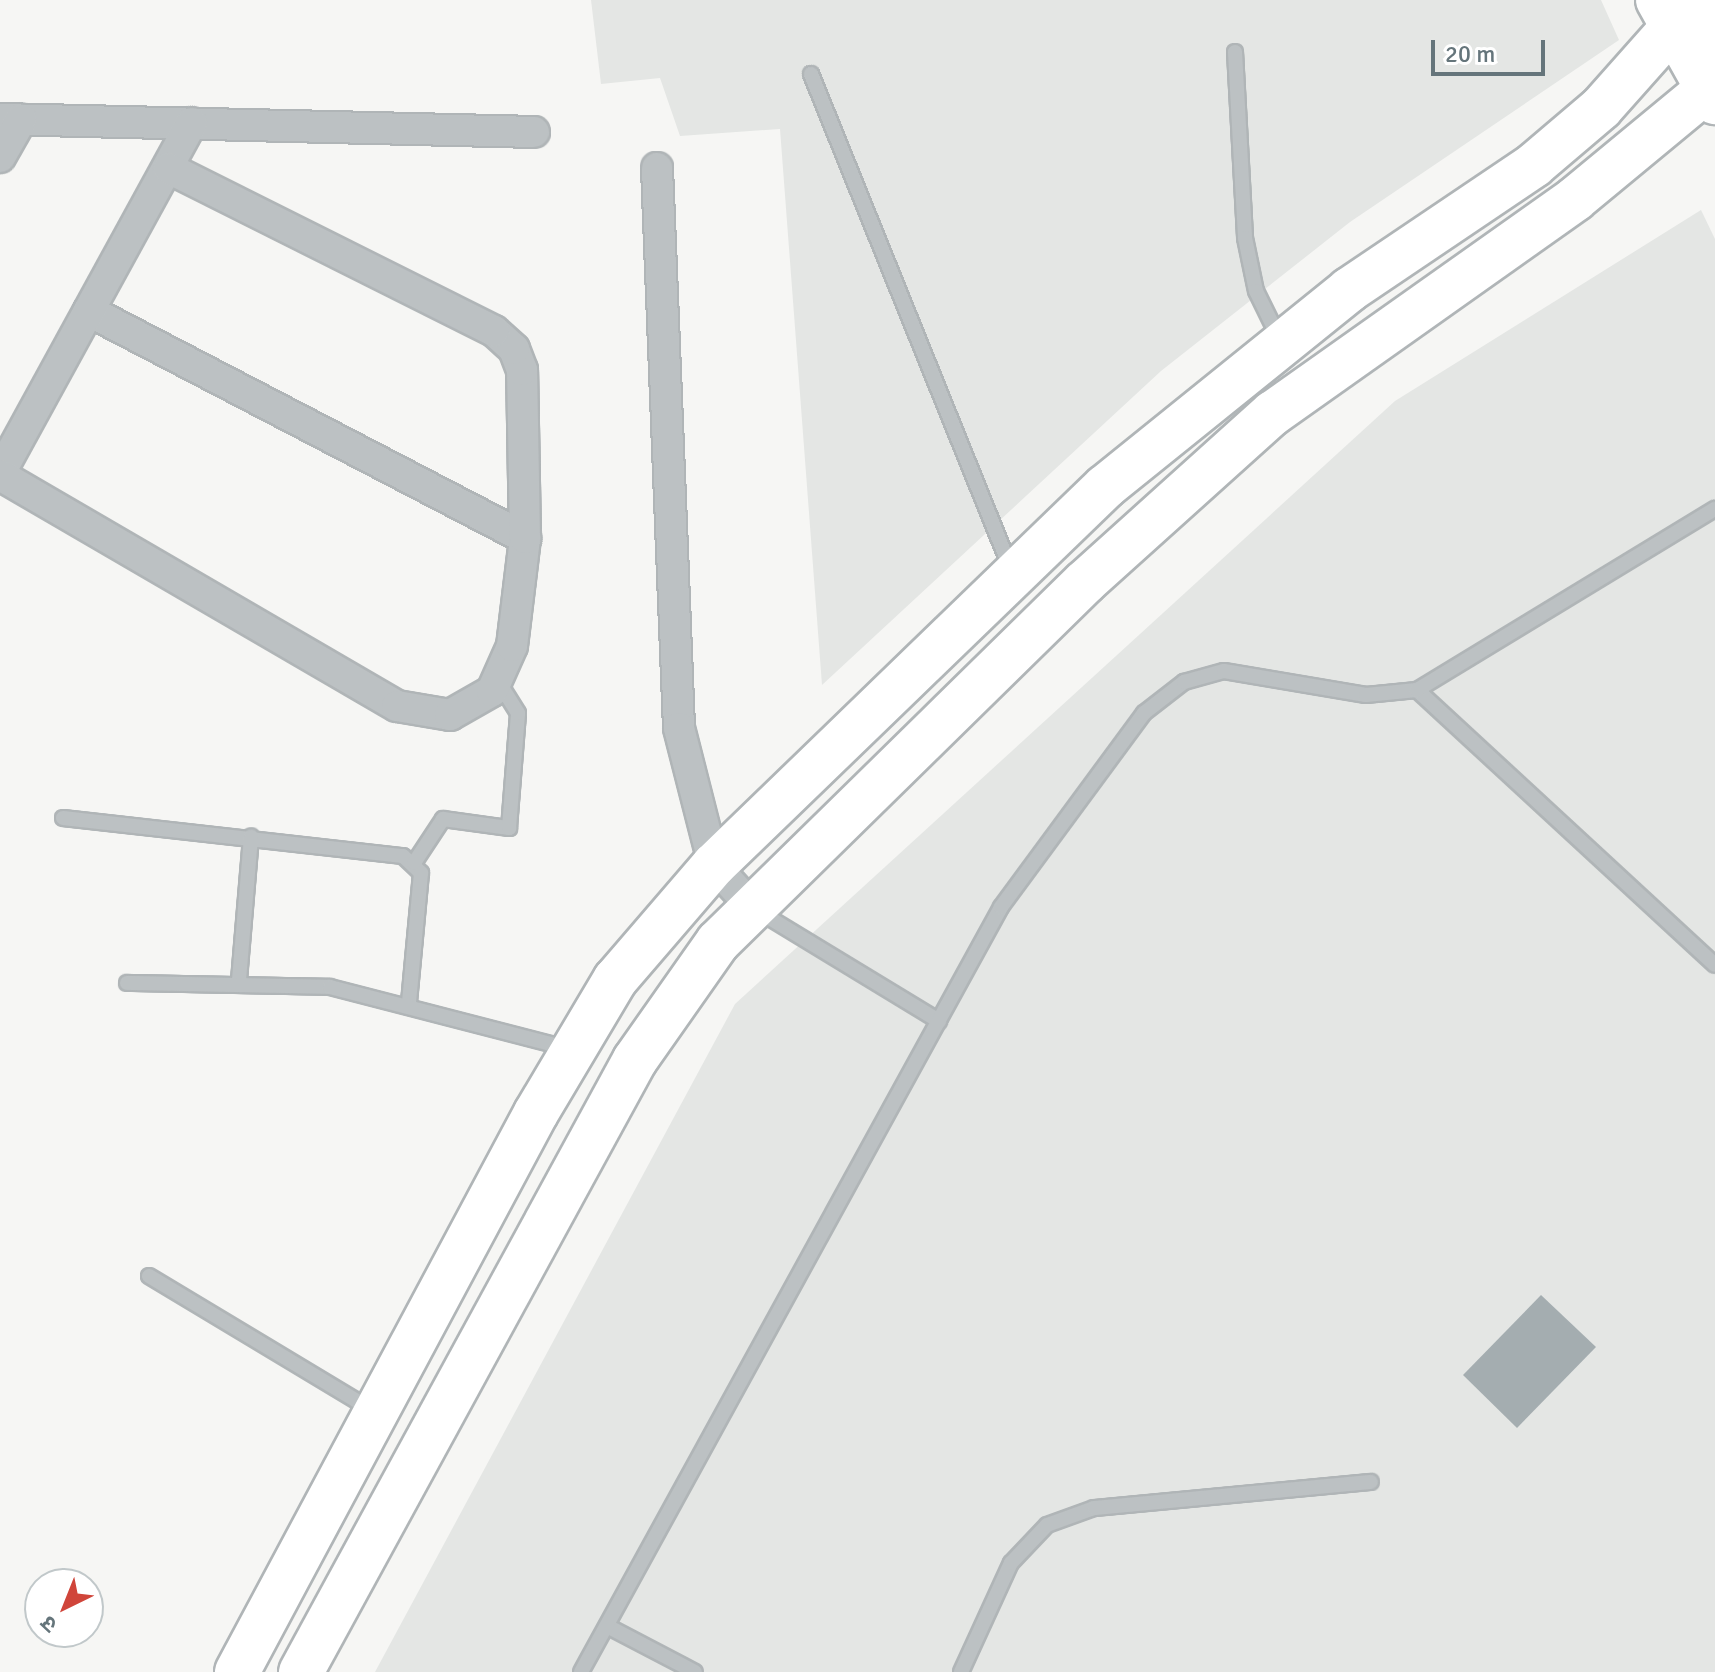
<!DOCTYPE html>
<html>
<head>
<meta charset="utf-8">
<style>
	body { margin:0 }
	#map { position:relative; width:1715px; height:1672px; overflow:hidden; background:#f6f6f4; font-family:Signika,"Noto Sans Devanagari",sans-serif }
	div>[style] { position:absolute }
	[style*='--x'] { left:calc(var(--x)*1px); top:calc(var(--y)*1px); width:calc(var(--w)*1px); rotate:calc(var(--a)*1deg) }
	.built>* { inset:0; background:#e4e6e4 }
	.building>* { inset:0; background:#a4adb0 }
	.roads { filter:drop-shadow(2px 0 #b0b5b7) drop-shadow(-2px 0 #b0b5b7) drop-shadow(0 2px #b0b5b7) drop-shadow(0 -2px #b0b5b7) }
	.lane>* { height:14px; margin:-7px; padding:0 7px; transform-origin:7px; border-radius:7px; background:#bcc1c3 }
	.street>* { height:30px; margin:-15px; padding:0 15px; transform-origin:15px; border-radius:15px; background:#bcc1c3 }
	.primary>* { height:44px; margin:-22px; padding:0 22px; transform-origin:22px; border-radius:22px; background:#fff }
	.highway>* { height:44px; margin:-22px; padding:0 22px; transform-origin:22px; border-radius:22px; background:#fff }
	span { translate:-50% -50%; white-space:nowrap; text-align:center; line-height:1.15; -webkit-text-stroke:8px #fff; paint-order:stroke }
	.north { position:absolute; left:24px; top:1568px; width:80px; height:80px; box-sizing:border-box; background:#fff; border:2px solid #c1c8ca; border-radius:50%; rotate:223deg; font-size:22px; font-weight:700; line-height:32px; text-align:center; color:#65757b }
	.north::after { content:''; display:block; margin:auto; width:28px; height:36px; background:#d0453a; clip-path:polygon(50% 0,100% 100%,50% 72%,0 100%) }
	.scale { position:absolute; left:1431px; top:40px; width:114px; height:36px; box-sizing:border-box; border:4px solid #65757b; border-top:0; padding-left:10px; font-size:24px; line-height:28px; white-space:nowrap; color:#65757b; -webkit-text-stroke:6px #fff; paint-order:stroke }
</style>
</head>
<body>
<div id="map">
	<div class="built">
		<div style="clip-path:polygon(591px 0,1601px 0,1619px 40px,1350px 222px,1161px 371px,822px 685px,780px 129px,680px 136px,660px 78px,601px 84px)"></div>
		<div style="clip-path:polygon(1701px 210px,1715px 239px,1715px 1672px,375px 1672px,735px 1004px,1395px 401px)"></div>
	</div>
	<div class="building">
		<div style="clip-path:polygon(1541px 1295px,1596px 1347px,1517px 1428px,1463px 1375px)"></div>
	</div>
	<div class="roads">
		<div class="lane">
			<div style="--x:1235;--y:52;--w:186;--a:86.9"></div>
			<div style="--x:1245;--y:238;--w:54;--a:78.3"></div>
			<div style="--x:1256;--y:291;--w:52;--a:63.9"></div>
			<div style="--x:811;--y:74;--w:534;--a:68"></div>
			<div style="--x:1417;--y:690;--w:405;--a:42.7"></div>
			<div style="--x:63;--y:818;--w:342;--a:6.4"></div>
			<div style="--x:403;--y:856;--w:25;--a:43"></div>
			<div style="--x:421;--y:873;--w:131;--a:95.3"></div>
			<div style="--x:414;--y:863;--w:53;--a:-56.6"></div>
			<div style="--x:443;--y:819;--w:67;--a:7.8"></div>
			<div style="--x:509;--y:828;--w:115;--a:-85.5"></div>
			<div style="--x:518;--y:713;--w:39;--a:-122"></div>
			<div style="--x:758;--y:911;--w:212;--a:31.3"></div>
			<div style="--x:239;--y:980;--w:144;--a:-85.2"></div>
			<div style="--x:127;--y:983;--w:203;--a:1.1"></div>
			<div style="--x:330;--y:987;--w:248;--a:14.5"></div>
			<div style="--x:149;--y:1276;--w:260;--a:31"></div>
			<div style="--x:607;--y:1626;--w:99;--a:27.6"></div>
			<div style="--x:581;--y:1672;--w:873;--a:-61.23"></div>
			<div style="--x:1001;--y:907;--w:241;--a:-53.6"></div>
			<div style="--x:1144;--y:713;--w:51;--a:-37.8"></div>
			<div style="--x:1184;--y:682;--w:41;--a:-15.4"></div>
			<div style="--x:1224;--y:671;--w:144;--a:9.6"></div>
			<div style="--x:1366;--y:695;--w:51;--a:-5.6"></div>
			<div style="--x:1417;--y:690;--w:349;--a:-31.3"></div>
			<div style="--x:961;--y:1672;--w:120;--a:-65.4"></div>
			<div style="--x:1011;--y:1563;--w:52;--a:-46.5"></div>
			<div style="--x:1047;--y:1525;--w:50;--a:-19.9"></div>
			<div style="--x:1094;--y:1508;--w:278;--a:-5.4"></div>
		</div>
		<div class="street">
			<div style="--x:0;--y:119;--w:534;--a:1.39"></div>
			<div style="--x:0;--y:157;--w:43;--a:-60.4"></div>
			<div style="--x:657;--y:168;--w:560;--a:87.75"></div>
			<div style="--x:679;--y:728;--w:141;--a:75.7"></div>
			<div style="--x:714;--y:865;--w:58;--a:47.8"></div>
			<div style="--x:89;--y:311;--w:492;--a:27.5"></div>
			<div style="--x:0;--y:473;--w:399;--a:-61.3"></div>
			<div style="--x:0;--y:475;--w:459;--a:30.2"></div>
			<div style="--x:397;--y:706;--w:54;--a:9.6"></div>
			<div style="--x:450;--y:715;--w:48;--a:-29.7"></div>
			<div style="--x:492;--y:691;--w:49;--a:-66"></div>
			<div style="--x:512;--y:646;--w:109;--a:-83.1"></div>
			<div style="--x:525;--y:538;--w:168;--a:-91"></div>
			<div style="--x:522;--y:370;--w:22;--a:-111"></div>
			<div style="--x:514;--y:349;--w:27;--a:-138"></div>
			<div style="--x:494;--y:331;--w:364;--a:-153.4"></div>
		</div>
		<div class="primary">
			<div style="--x:237;--y:1672;--w:634;--a:-61.86"></div>
			<div style="--x:536;--y:1113;--w:155;--a:-59.3"></div>
			<div style="--x:615;--y:980;--w:152;--a:-49.3"></div>
			<div style="--x:714;--y:865;--w:544;--a:-44.03"></div>
			<div style="--x:1105;--y:487;--w:314;--a:-38.9"></div>
			<div style="--x:1349;--y:290;--w:223;--a:-34"></div>
			<div style="--x:1534;--y:165;--w:88;--a:-40.4"></div>
			<div style="--x:1601;--y:108;--w:144;--a:-48.4"></div>
			<div style="--x:301;--y:1672;--w:697;--a:-61.38"></div>
			<div style="--x:635;--y:1060;--w:144;--a:-54.9"></div>
			<div style="--x:718;--y:942;--w:514;--a:-44.45"></div>
			<div style="--x:1085;--y:582;--w:253;--a:-42"></div>
			<div style="--x:1273;--y:413;--w:370;--a:-35.3"></div>
			<div style="--x:1575;--y:199;--w:182;--a:-39.6"></div>
		</div>
		<div class="highway">
			<div style="--x:1658;--y:0;--w:117;--a:60.8"></div>
			<div style="--x:1696;--y:0;--w:51;--a:68"></div>
		</div>
	</div>
	<div class="north">उ</div>
	<div class="scale">20 m</div>
</div>
</body>
</html>
